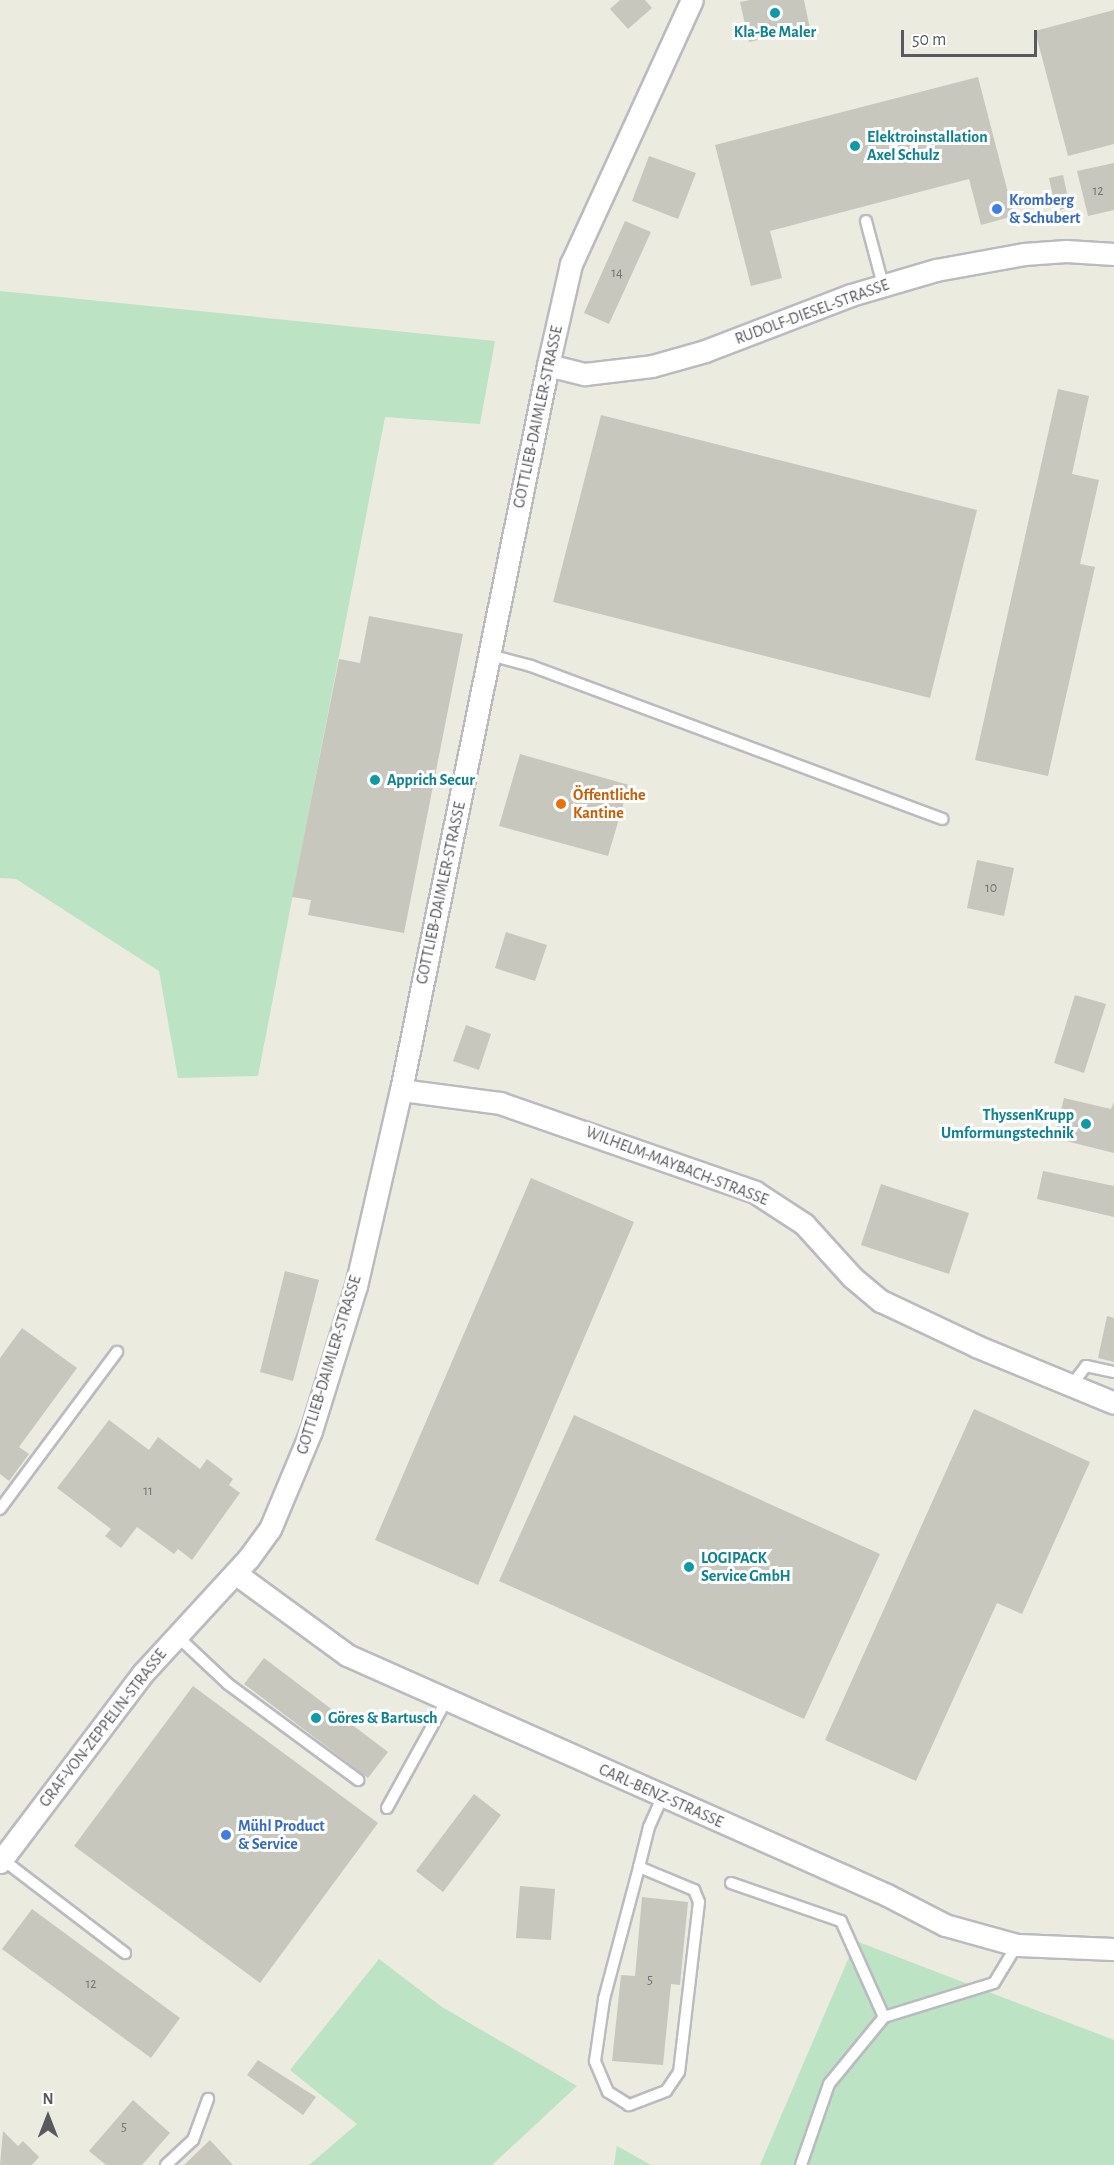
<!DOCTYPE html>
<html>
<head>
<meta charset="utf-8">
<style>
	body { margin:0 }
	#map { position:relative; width:1114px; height:2165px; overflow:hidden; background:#ebebdf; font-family:"Alegreya Sans",sans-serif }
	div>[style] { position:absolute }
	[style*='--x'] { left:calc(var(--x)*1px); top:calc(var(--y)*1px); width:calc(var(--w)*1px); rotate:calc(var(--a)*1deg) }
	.green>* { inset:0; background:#bbe3c4 }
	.building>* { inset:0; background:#c8c7be }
	.roads { filter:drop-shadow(2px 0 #babbc1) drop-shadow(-2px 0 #babbc1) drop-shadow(0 2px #babbc1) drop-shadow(0 -2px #babbc1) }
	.lane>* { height:10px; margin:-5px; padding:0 5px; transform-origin:5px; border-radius:5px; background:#fff }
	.street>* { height:21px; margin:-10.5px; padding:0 10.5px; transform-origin:10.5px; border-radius:10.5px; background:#fff }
	.dots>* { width:16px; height:16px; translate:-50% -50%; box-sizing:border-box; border:3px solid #fff; border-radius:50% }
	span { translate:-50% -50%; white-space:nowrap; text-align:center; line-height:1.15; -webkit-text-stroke:6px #fff; paint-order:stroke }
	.number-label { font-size:14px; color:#747578 }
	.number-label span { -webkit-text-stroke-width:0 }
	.culture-label { font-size:16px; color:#0d838f; font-weight:700 }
	.left { translate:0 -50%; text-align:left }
	.right { translate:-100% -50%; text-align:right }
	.shop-label { font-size:16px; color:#366cbe; font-weight:700 }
	.street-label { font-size:16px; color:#585a60 }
	.food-label { font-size:16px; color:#c56008; font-weight:700 }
	.north { position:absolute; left:18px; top:2087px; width:60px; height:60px; -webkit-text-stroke:4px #fff; paint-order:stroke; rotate:0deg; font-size:16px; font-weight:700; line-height:24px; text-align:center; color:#585a60 }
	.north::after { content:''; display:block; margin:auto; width:21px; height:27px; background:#585a60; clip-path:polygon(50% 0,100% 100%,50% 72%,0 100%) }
	.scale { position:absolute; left:901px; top:30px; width:136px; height:27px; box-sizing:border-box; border:3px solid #585a60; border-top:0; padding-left:8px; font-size:18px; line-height:21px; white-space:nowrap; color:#585a60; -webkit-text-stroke:4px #fff; paint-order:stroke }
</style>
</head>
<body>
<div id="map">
	<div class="green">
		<div style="clip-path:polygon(0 291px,495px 341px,480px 424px,385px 417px,258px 1076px,178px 1078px,159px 971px,16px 879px,0 878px)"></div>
		<div style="clip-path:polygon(856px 1941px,1114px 2040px,1114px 2165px,760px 2165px)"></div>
		<div style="clip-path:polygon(379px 1959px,442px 2007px,577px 2086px,492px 2165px,309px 2165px,357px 2124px,290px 2070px)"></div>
		<div style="clip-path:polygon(617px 2145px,617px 2146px,651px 2165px,614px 2165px)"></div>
	</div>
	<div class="building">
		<div style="clip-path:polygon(620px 0,645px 0,652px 8px,628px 29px,610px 9px)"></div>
		<div style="clip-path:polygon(750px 0,804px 0,810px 29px,749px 42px,740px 2px)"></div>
		<div style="clip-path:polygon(1114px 10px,1114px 144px,1068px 156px,1035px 31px)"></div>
		<div style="clip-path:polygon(978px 77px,1014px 216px,981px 225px,969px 179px,770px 231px,782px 278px,751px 286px,715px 145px)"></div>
		<div style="clip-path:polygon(649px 156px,696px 173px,678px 219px,632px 201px)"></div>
		<div style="clip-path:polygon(1114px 163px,1114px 210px,1088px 216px,1077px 171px)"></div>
		<div style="clip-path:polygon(1063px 175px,1070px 207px,1056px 211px,1049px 178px)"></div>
		<div style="clip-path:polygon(625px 221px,651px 232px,609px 324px,584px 313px)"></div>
		<div style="clip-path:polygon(1058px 389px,1089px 396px,1072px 474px,1099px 480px,1080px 564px,1095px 567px,1048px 776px,975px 760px)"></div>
		<div style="clip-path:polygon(601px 415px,977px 510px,930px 698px,553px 602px)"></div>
		<div style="clip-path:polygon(369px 616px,463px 634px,404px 933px,308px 915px,311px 900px,292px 897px,339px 659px,360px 663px)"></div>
		<div style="clip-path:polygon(520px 754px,629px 785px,608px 856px,499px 826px)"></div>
		<div style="clip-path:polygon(977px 860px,1014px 868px,1004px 916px,967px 908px)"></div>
		<div style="clip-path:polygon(506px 932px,547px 945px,535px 981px,495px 968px)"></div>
		<div style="clip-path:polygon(1075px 995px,1106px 1004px,1084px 1073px,1054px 1063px)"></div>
		<div style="clip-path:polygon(466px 1025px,491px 1034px,479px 1070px,453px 1061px)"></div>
		<div style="clip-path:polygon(1064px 1098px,1111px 1109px,1114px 1102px,1114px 1153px,1054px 1138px)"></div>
		<div style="clip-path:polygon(1043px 1171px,1114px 1186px,1114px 1217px,1037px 1199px)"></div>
		<div style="clip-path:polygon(531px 1178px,634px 1222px,478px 1585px,375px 1540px)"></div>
		<div style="clip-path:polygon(881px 1184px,969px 1213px,949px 1274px,861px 1245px)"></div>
		<div style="clip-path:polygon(285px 1271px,319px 1280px,293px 1381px,260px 1372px)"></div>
		<div style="clip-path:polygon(1107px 1316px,1114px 1318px,1114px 1362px,1098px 1358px)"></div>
		<div style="clip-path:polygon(22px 1328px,77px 1368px,19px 1447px,29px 1454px,9px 1481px,0 1474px,0 1358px)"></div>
		<div style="clip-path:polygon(974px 1409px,1090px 1462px,1022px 1614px,997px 1603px,916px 1781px,825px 1740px)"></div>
		<div style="clip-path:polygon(574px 1415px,880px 1554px,804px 1719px,499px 1581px)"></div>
		<div style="clip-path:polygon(109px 1420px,149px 1450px,158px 1437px,200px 1469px,207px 1459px,233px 1479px,229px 1485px,240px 1493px,192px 1560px,178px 1549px,174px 1554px,137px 1527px,121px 1548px,105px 1536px,111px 1529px,57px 1488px)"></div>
		<div style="clip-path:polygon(264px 1658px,388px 1752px,368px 1778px,244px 1684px)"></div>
		<div style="clip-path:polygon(193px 1686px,378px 1823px,260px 1983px,74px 1846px)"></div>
		<div style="clip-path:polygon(474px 1794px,501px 1815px,443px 1892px,416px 1871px)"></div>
		<div style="clip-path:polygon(520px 1886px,555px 1889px,551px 1940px,516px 1938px)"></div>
		<div style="clip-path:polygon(642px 1897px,688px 1902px,680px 1985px,671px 1984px,663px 2065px,612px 2061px,621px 1975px,635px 1976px)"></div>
		<div style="clip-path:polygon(32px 1909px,180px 2018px,151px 2058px,2px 1949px)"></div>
		<div style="clip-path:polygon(258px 2060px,316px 2097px,303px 2115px,247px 2075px)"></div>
		<div style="clip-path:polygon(133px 2100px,170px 2133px,142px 2165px,106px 2165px,89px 2151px)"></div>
		<div style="clip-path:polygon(3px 2131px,18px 2146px,23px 2141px,39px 2157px,32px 2165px,0 2165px)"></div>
		<div style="clip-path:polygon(210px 2140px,233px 2165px,184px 2165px)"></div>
	</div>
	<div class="roads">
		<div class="lane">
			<div style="--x:866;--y:221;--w:66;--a:75.1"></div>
			<div style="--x:490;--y:655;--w:42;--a:15"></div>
			<div style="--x:531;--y:666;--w:439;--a:20.4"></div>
			<div style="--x:1071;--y:1386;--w:25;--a:-53"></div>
			<div style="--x:1086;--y:1366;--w:29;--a:12"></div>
			<div style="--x:0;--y:1509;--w:196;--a:-53.3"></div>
			<div style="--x:176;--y:1635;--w:71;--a:43.3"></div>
			<div style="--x:228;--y:1684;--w:162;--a:36.4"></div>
			<div style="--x:387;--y:1808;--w:122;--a:-61.1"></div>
			<div style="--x:2;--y:1859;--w:155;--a:37.4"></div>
			<div style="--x:639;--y:1867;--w:60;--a:22.7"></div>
			<div style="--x:694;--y:1890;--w:13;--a:67"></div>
			<div style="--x:699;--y:1902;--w:171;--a:96.7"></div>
			<div style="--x:679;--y:2072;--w:23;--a:124"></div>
			<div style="--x:666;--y:2091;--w:40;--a:159"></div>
			<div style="--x:629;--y:2105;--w:25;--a:-148"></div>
			<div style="--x:608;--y:2092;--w:34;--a:-113"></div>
			<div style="--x:595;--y:2061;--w:63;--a:-81.7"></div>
			<div style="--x:604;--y:1999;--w:137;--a:-75.1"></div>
			<div style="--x:639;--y:1867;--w:41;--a:-76"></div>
			<div style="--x:649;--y:1827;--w:32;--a:-66"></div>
			<div style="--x:731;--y:1883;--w:116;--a:19.1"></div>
			<div style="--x:841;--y:1921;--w:105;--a:65.9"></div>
			<div style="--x:166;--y:2165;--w:37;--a:-43"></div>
			<div style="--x:193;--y:2140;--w:44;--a:-69.9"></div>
			<div style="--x:801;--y:2165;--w:86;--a:-70.9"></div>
			<div style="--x:829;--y:2084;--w:87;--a:-50.6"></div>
			<div style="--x:884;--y:2017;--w:115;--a:-17.2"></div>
			<div style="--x:994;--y:1983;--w:44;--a:-58.8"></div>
		</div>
		<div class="street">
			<div style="--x:548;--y:365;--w:38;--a:14"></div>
			<div style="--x:585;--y:374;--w:67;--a:-6.8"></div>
			<div style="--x:652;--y:366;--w:55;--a:-15.8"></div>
			<div style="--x:705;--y:351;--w:156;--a:-21"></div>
			<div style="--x:851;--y:295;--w:89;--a:-16.4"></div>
			<div style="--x:936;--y:270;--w:89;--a:-10.3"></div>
			<div style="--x:1024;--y:254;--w:42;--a:-4.1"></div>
			<div style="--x:1066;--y:251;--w:48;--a:3.6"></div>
			<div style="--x:401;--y:1090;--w:100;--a:7.5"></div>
			<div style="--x:500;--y:1103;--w:270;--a:19.2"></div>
			<div style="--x:755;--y:1192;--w:59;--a:33.1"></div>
			<div style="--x:804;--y:1224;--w:72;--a:47.8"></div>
			<div style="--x:852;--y:1277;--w:38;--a:40"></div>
			<div style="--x:881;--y:1301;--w:105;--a:25.3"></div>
			<div style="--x:976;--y:1346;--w:149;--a:22.4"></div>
			<div style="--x:235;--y:1573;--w:139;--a:36.2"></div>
			<div style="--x:347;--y:1655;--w:591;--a:23.96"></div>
			<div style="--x:887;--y:1895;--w:65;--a:27.3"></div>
			<div style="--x:945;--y:1925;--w:75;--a:15.5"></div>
			<div style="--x:1017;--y:1945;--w:97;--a:2.4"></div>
			<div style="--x:0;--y:1862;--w:237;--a:-52.9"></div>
			<div style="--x:143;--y:1673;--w:155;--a:-47.4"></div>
			<div style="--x:248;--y:1559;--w:37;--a:-54"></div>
			<div style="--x:270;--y:1529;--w:106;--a:-67.3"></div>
			<div style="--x:311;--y:1431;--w:152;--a:-72.8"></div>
			<div style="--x:356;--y:1286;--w:201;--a:-77.1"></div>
			<div style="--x:401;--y:1090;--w:740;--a:-78.54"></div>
			<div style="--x:548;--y:365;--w:104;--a:-77.2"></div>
			<div style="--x:571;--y:264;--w:290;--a:-65.4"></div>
		</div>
	</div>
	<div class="dots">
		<div style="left:775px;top:13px;background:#0f9aa8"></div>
		<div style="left:855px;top:146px;background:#0f9aa8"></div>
		<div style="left:997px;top:209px;background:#3f7fe0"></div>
		<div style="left:375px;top:780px;background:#0f9aa8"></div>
		<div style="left:561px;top:804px;background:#e8710a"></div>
		<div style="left:1086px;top:1124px;background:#0f9aa8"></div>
		<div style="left:689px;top:1567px;background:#0f9aa8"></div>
		<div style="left:316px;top:1718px;background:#0f9aa8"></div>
		<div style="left:226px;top:1835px;background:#3f7fe0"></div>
	</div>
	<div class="number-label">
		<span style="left:1098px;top:191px">12</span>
		<span style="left:617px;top:273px">14</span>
		<span style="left:991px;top:888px">10</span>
		<span style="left:148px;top:1491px">11</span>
		<span style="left:650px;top:1980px">5</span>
		<span style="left:91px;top:1984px">12</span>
		<span style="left:124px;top:2127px">5</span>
	</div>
	<div class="culture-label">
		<span style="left:775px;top:32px">Kla-Be Maler</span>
		<span class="left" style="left:867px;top:146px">Elektroinstallation<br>Axel Schulz</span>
		<span class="left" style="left:387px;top:780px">Apprich Secur</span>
		<span class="right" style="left:1074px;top:1124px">ThyssenKrupp<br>Umformungstechnik</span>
		<span class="left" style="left:701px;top:1567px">LOGIPACK<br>Service GmbH</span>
		<span class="left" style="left:328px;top:1718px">Göres &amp; Bartusch</span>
	</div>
	<div class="shop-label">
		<span class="left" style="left:1009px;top:209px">Kromberg<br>&amp; Schubert</span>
		<span class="left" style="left:238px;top:1835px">Mühl Product<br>&amp; Service</span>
	</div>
	<div class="street-label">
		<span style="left:812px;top:312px;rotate:-20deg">RUDOLF-DIESEL-STRASSE</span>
		<span style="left:538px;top:417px;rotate:-78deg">GOTTLIEB-DAIMLER-STRASSE</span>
		<span style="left:441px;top:893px;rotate:-78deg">GOTTLIEB-DAIMLER-STRASSE</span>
		<span style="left:677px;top:1166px;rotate:21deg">WILHELM-MAYBACH-STRASSE</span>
		<span style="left:329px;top:1365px;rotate:-73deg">GOTTLIEB-DAIMLER-STRASSE</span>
		<span style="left:103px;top:1728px;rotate:-52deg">GRAF-VON-ZEPPELIN-STRASSE</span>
		<span style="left:661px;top:1796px;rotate:24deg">CARL-BENZ-STRASSE</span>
	</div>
	<div class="food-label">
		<span class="left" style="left:573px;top:804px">Öffentliche<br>Kantine</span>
	</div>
	<div class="north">N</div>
	<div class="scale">50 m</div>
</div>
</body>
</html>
